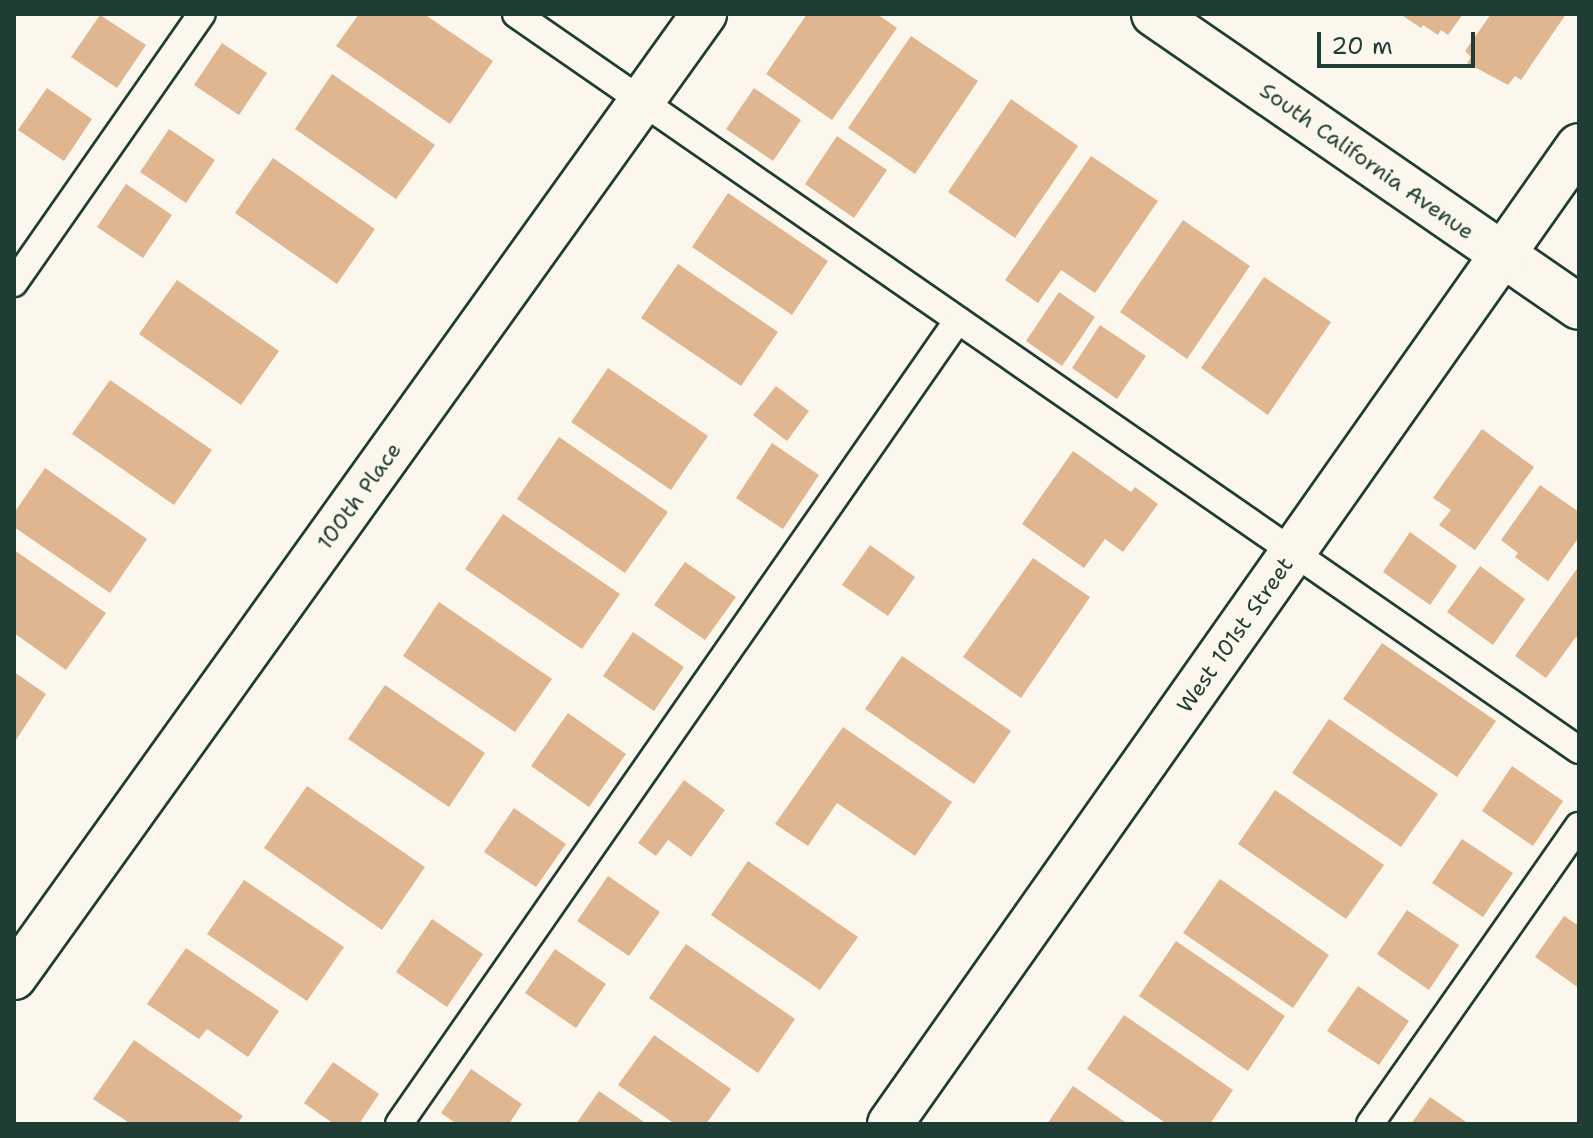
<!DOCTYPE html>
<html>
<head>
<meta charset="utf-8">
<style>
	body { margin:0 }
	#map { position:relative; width:1593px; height:1138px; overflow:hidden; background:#fbf7ec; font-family:"Shantell Sans",sans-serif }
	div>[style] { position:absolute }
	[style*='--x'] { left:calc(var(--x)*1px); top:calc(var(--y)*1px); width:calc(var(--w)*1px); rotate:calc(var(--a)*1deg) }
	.building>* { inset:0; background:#dfb690 }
	.roads { filter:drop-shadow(2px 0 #1f3d34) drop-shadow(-2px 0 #1f3d34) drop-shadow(0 2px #1f3d34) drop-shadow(0 -2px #1f3d34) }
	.lane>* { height:26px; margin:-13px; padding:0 13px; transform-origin:13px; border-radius:13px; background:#fbf7ec }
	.street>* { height:44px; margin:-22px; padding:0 22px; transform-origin:22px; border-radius:22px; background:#fbf7ec }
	span { translate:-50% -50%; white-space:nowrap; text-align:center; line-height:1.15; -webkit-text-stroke:6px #fbf7ec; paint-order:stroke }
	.street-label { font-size:22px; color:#1f3d34 }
	.frame { position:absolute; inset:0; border:16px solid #1f3d34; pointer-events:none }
	.scale { position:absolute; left:1317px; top:32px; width:158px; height:36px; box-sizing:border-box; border:4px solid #1f3d34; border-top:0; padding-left:10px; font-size:24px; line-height:28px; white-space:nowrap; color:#1f3d34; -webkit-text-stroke:6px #fbf7ec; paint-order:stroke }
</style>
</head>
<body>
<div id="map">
	<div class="building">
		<div style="clip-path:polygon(359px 14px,424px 14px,493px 61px,450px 124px,336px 46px)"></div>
		<div style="clip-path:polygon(807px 14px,877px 14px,897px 28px,832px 120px,766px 74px)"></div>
		<div style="clip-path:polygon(1400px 14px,1463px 14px,1448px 35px,1441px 30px,1438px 35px,1423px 25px,1421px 28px)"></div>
		<div style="clip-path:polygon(1491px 14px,1566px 14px,1521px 80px,1515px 76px,1508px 85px,1467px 63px,1471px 57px,1465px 51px)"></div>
		<div style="clip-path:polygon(100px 15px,146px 45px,117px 88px,71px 57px)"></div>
		<div style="clip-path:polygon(911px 36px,978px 81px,915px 174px,848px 128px)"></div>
		<div style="clip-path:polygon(222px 43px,267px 73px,239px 115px,194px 85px)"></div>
		<div style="clip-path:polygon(332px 74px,435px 145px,396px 199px,295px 129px)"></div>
		<div style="clip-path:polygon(47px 88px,92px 119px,64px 161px,18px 130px)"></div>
		<div style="clip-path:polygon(754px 88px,801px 120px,773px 161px,726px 129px)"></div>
		<div style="clip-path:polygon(1011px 99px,1078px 146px,1015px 238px,948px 192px)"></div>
		<div style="clip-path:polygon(169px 129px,215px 160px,186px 203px,140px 172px)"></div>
		<div style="clip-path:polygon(837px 136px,887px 170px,854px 218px,805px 184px)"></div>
		<div style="clip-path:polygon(1091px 156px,1158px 201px,1095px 293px,1061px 270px,1038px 303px,1005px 280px)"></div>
		<div style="clip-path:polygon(273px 158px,375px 229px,337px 284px,235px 213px)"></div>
		<div style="clip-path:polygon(126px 184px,172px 215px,143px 258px,97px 227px)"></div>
		<div style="clip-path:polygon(728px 193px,828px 261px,792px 315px,692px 247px)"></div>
		<div style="clip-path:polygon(1183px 220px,1250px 266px,1187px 359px,1120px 312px)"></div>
		<div style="clip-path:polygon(678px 264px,778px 332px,741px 386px,641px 318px)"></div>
		<div style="clip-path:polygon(1264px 277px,1331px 322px,1268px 415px,1201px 368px)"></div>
		<div style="clip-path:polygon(177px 280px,279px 351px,241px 405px,139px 334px)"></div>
		<div style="clip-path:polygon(1059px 292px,1095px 317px,1062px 366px,1026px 341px)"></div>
		<div style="clip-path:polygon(1100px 325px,1146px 356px,1117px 399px,1072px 368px)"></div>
		<div style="clip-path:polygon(608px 368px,708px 436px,671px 490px,571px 422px)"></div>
		<div style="clip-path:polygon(110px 380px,212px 450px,174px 505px,72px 434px)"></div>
		<div style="clip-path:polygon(776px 386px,809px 411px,787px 441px,753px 415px)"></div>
		<div style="clip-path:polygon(1482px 429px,1534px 467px,1475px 550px,1439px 525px,1451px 510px,1433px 498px)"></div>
		<div style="clip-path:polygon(559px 437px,668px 512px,625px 573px,517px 499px)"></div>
		<div style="clip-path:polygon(772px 443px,819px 475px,783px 529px,736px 498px)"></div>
		<div style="clip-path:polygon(1073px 451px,1131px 492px,1135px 487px,1158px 504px,1123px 552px,1105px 539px,1084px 568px,1022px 524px)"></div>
		<div style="clip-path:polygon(45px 468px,147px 539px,110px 593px,14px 527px,14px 513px)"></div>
		<div style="clip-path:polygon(1540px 485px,1579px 512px,1579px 537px,1548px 581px,1515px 557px,1518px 553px,1501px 540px)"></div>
		<div style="clip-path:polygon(503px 514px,620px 594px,582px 649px,465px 569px)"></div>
		<div style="clip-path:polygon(1410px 532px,1457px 566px,1430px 605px,1383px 572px)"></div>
		<div style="clip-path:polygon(870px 545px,915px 577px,888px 616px,842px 585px)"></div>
		<div style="clip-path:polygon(14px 550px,106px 613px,66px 670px,14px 633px)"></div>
		<div style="clip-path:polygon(1033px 558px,1090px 597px,1021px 698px,963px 657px)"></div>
		<div style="clip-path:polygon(685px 562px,736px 597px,705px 640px,654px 605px)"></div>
		<div style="clip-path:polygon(1480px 566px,1525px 599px,1493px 645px,1447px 612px)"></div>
		<div style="clip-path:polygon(1579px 566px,1579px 639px,1576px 637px,1546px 678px,1515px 656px)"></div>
		<div style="clip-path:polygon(439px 602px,552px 679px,515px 732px,403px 656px)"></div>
		<div style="clip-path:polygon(633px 632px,684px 667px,654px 711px,603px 676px)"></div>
		<div style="clip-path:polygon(1382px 643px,1496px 721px,1457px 777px,1343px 699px)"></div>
		<div style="clip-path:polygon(902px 656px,1011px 731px,974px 784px,865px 709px)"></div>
		<div style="clip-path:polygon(14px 672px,46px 694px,14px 743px)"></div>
		<div style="clip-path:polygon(385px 685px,485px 753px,449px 807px,348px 739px)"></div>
		<div style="clip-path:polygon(568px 713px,626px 754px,589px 807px,531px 766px)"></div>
		<div style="clip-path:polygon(1329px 719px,1438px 794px,1401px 847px,1292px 773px)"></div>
		<div style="clip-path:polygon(843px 727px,952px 802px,915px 856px,837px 803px,808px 846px,775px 824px)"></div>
		<div style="clip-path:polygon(1512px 766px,1563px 801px,1533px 846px,1482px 811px)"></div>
		<div style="clip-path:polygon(684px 780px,725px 810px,691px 857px,668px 840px,656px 856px,638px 843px)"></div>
		<div style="clip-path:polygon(307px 786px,425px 867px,382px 930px,264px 848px)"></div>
		<div style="clip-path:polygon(1275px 790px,1384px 865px,1346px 919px,1238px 844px)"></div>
		<div style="clip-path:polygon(514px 808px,566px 844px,536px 887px,484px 852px)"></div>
		<div style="clip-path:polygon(1462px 839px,1513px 873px,1483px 917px,1432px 883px)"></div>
		<div style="clip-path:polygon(748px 861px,858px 937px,820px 990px,711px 915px)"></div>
		<div style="clip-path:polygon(608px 876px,660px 912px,629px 956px,577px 921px)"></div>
		<div style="clip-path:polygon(1220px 879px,1329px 955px,1293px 1008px,1183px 933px)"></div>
		<div style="clip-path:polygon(244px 880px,344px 947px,307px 1001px,207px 934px)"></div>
		<div style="clip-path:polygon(1407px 910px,1459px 945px,1429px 990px,1377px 954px)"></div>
		<div style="clip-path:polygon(1564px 916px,1579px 926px,1579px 988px,1535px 957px)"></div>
		<div style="clip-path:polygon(432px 919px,483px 954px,447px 1007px,396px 972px)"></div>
		<div style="clip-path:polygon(1176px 941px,1285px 1016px,1248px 1071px,1139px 996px)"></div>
		<div style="clip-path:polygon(686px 944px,795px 1019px,758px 1073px,649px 998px)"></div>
		<div style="clip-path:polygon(186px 948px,279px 1011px,248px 1057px,207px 1029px,199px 1039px,147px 1004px)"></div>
		<div style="clip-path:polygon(555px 949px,606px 984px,576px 1028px,525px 993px)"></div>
		<div style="clip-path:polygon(1358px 986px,1409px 1021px,1379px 1065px,1327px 1031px)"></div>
		<div style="clip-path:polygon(1124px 1015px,1233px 1090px,1210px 1124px,1167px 1124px,1087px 1069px)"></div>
		<div style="clip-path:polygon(654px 1035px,731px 1089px,706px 1124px,675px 1124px,618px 1085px)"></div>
		<div style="clip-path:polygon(134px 1040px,243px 1116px,237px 1124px,131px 1124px,93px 1099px)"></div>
		<div style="clip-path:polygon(333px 1062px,379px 1094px,359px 1124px,334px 1124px,304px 1103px)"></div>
		<div style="clip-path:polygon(471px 1069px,522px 1104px,509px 1124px,457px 1124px,441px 1113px)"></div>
		<div style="clip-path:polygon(1073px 1086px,1128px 1124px,1047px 1124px)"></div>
		<div style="clip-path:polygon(599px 1091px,647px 1124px,576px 1124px)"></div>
		<div style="clip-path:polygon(1430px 1097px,1469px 1124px,1411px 1124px)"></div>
	</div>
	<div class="roads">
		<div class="lane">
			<div style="--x:516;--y:14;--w:1293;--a:34.7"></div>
			<div style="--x:14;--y:283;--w:328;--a:-55.1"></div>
			<div style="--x:399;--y:1124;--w:979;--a:-55.19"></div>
			<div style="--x:1370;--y:1124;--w:364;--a:-55"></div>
		</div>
		<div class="street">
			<div style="--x:1154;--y:14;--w:516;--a:34.58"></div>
			<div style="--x:14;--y:977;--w:1185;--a:-54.38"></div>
			<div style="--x:890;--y:1124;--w:1196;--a:-54.84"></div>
		</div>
	</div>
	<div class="street-label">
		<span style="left:1367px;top:161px;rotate:35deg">South California Avenue</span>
		<span style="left:359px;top:496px;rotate:-54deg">100th Place</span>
		<span style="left:1235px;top:635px;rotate:-55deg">West 101st Street</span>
	</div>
	<div class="frame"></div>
	<div class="scale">20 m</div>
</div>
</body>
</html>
